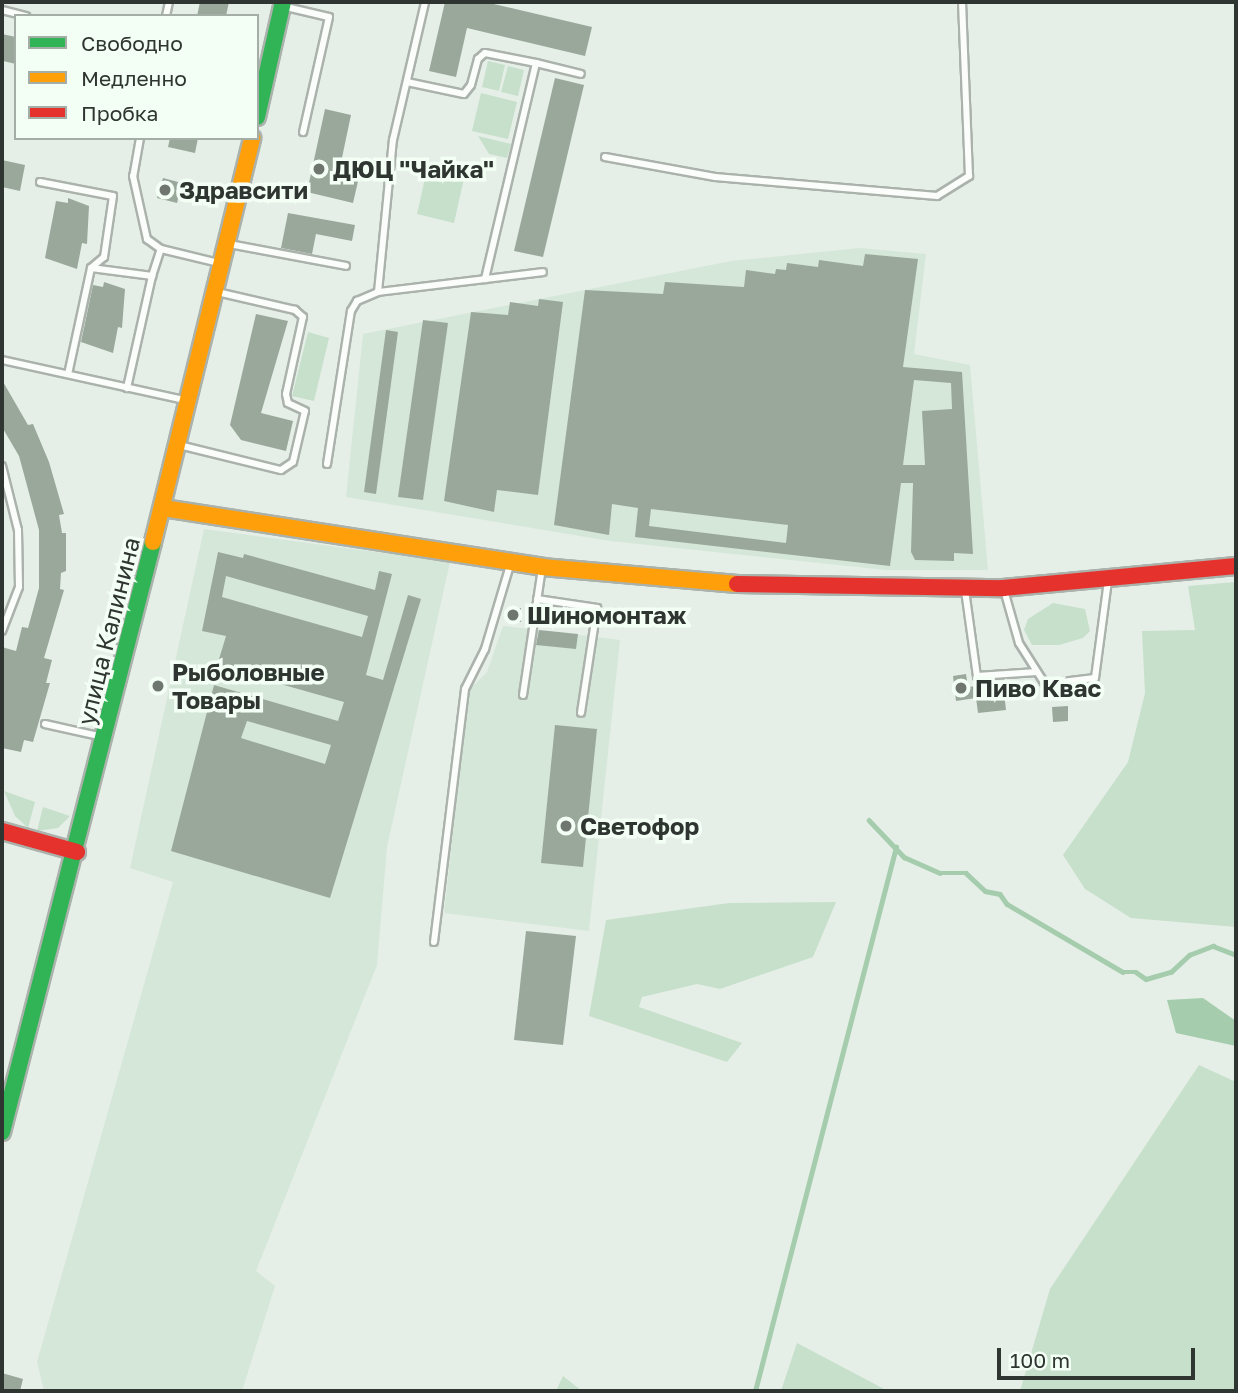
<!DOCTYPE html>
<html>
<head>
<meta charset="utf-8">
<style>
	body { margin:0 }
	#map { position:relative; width:1238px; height:1393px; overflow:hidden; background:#e5efe7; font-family:"Golos Text",sans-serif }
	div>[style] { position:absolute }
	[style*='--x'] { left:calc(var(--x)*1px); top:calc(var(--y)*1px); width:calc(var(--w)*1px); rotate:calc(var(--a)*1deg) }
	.built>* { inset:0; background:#d5e7d8 }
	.green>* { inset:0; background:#c7e0cb }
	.water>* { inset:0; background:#a5cdad }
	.stream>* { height:4.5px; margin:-2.25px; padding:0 2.25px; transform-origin:2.25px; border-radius:2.25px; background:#a5cdad }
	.building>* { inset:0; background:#9aa89c }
	.roads { filter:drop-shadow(2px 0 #abb2ac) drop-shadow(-2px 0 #abb2ac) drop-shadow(0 2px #abb2ac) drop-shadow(0 -2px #abb2ac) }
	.lane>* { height:6px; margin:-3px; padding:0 3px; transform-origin:3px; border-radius:3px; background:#fbfdfb }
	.fast>* { height:16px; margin:-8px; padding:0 8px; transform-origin:8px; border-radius:8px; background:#30b455 }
	.slow>* { height:16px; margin:-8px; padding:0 8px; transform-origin:8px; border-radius:8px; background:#ff9f0a }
	.jam>* { height:16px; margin:-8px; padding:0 8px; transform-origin:8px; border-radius:8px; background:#e5322d }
	.dots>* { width:19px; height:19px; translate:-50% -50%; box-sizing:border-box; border:4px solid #f3fef5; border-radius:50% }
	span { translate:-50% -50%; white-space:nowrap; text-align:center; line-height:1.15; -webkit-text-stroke:7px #f3fef5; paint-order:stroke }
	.poi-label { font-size:24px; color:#2f3530; font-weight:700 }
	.left { translate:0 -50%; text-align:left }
	.street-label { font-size:24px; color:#2f3530 }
	.frame { position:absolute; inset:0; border:4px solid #2f3530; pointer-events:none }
	.legend { position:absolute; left:14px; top:14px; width:245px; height:126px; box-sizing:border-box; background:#f3fef5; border:2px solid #a5aea6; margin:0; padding:9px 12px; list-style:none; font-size:21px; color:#2f3530 }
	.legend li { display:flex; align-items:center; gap:14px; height:35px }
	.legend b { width:35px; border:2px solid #a5aea6 }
	.scale { position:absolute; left:997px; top:1348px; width:198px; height:32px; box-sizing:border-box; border:4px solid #2f3530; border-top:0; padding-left:9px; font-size:21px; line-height:24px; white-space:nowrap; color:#2f3530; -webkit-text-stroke:5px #f3fef5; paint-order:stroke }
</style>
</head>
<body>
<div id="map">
	<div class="built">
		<div style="clip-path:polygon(860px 248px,926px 254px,914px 354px,970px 365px,988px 570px,886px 570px,610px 541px,346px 497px,363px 334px,731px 261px)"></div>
		<div style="clip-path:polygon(204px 529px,450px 562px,387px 847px,377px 965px,256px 1271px,275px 1286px,242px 1391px,44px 1391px,37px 1362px,173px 882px,130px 868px)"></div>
		<div style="clip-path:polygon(503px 626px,620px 640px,589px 931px,444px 913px,469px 690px,487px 672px)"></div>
	</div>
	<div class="green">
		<div style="clip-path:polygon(488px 61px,505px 65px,499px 91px,482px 87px)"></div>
		<div style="clip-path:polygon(508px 66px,524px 70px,518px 96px,501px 92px)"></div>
		<div style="clip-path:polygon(481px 93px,517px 102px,508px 139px,472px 131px)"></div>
		<div style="clip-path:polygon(478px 136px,511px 144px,507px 158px,489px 154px)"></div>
		<div style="clip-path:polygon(428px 165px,465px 174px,454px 223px,417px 214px)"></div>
		<div style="clip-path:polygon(308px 332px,329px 338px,314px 401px,292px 396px)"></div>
		<div style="clip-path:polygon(1236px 582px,1236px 927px,1131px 918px,1085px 889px,1063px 855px,1128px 762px,1145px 693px,1142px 631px,1195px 630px,1188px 586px)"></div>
		<div style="clip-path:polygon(1053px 603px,1085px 609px,1090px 631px,1083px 638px,1059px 645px,1032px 645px,1024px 630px,1028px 619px)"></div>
		<div style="clip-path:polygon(4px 791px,35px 802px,28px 828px,15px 816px)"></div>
		<div style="clip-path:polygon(43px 807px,70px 816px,58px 828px,37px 831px)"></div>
		<div style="clip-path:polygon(836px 902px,813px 957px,720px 989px,697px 984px,642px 997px,639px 1007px,742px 1043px,727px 1062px,589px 1016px,606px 920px,729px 903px)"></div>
		<div style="clip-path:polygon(1199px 1065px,1236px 1082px,1236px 1391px,1020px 1391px,1050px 1289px)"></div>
		<div style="clip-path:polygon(797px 1343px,888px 1391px,781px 1391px)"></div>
		<div style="clip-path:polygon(563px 1376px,582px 1391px,556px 1391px)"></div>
	</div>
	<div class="water">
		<div style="clip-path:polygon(1203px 998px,1236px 1021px,1236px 1046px,1176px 1033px,1167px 1000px)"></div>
	</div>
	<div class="stream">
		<div style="--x:869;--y:820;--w:51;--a:46.6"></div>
		<div style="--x:904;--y:857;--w:39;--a:24"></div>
		<div style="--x:940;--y:873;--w:26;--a:0"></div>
		<div style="--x:966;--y:873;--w:26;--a:43"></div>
		<div style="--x:985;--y:891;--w:15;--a:11"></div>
		<div style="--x:1000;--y:894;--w:12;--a:55"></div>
		<div style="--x:1007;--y:904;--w:134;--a:30.4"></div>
		<div style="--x:1123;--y:972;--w:13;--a:0"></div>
		<div style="--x:1136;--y:972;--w:12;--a:35"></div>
		<div style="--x:1146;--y:979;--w:26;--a:-16"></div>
		<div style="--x:1171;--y:972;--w:25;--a:-43"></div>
		<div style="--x:1189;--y:955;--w:26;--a:-21"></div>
		<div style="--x:1213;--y:946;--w:25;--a:21"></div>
		<div style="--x:755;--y:1391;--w:562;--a:-75.47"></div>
	</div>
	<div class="building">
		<div style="clip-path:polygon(200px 2px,229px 2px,226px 16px,197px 16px)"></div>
		<div style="clip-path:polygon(445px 2px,485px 2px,592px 27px,585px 56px,467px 28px,456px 77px,429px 71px)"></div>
		<div style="clip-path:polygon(2px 34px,16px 37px,16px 64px,3px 61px)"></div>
		<div style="clip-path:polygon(555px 78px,584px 85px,543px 257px,514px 251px)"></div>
		<div style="clip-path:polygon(325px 109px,351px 115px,339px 172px,359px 177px,353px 203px,307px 192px)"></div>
		<div style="clip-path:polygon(170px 138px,198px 138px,195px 153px,168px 147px)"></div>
		<div style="clip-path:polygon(2px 160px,25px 165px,20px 191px,2px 187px)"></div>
		<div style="clip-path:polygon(163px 178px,182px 183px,177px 203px,157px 198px)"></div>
		<div style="clip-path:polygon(68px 198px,89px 206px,87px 244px,82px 243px,77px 269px,45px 258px,56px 201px,68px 203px)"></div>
		<div style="clip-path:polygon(288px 213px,355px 225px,352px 241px,316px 234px,312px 254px,281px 248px)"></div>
		<div style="clip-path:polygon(evenodd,865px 254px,918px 259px,903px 367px,962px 372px,973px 554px,954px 553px,954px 561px,915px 560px,911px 552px,913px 483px,901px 483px,890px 566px,635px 537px,638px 508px,612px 504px,609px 535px,554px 525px,585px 290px,663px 294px,665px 282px,744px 287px,746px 270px,775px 274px,776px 269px,786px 270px,787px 263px,818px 267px,819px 260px,863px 266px,865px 254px,914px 380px,951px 383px,952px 409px,922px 411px,925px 465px,903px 465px,914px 380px,865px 254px,651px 509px,788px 525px,786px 543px,649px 526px,651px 509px)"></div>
		<div style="clip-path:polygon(104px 282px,125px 289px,122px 328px,118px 327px,113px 353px,81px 342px,93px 285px,103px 287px)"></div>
		<div style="clip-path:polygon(539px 299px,563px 302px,538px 495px,497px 490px,494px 512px,444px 501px,471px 312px,508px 315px,510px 302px,538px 306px)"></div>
		<div style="clip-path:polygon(256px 314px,288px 321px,261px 413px,293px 421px,286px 451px,241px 440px,230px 425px)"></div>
		<div style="clip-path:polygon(423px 320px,448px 323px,423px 500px,398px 497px)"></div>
		<div style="clip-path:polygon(386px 330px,398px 332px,376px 494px,364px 492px)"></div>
		<div style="clip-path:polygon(2px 380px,28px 425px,33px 424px,49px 462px,64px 514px,59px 515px,62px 533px,66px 533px,66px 571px,61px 573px,60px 589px,64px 590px,44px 658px,52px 660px,46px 683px,50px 683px,33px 742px,24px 740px,21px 752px,2px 748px,2px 647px,16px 651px,22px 627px,28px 628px,39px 588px,39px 530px,19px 456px,2px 427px)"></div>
		<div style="clip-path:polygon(evenodd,218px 552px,243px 558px,244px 554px,375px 590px,379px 571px,392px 574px,366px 675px,383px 680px,408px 595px,421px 599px,330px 898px,171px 851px,214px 685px,338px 721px,344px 702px,217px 666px,226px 636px,202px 631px,218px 552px,226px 576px,368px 616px,362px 637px,222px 597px,226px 576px,218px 552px,247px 721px,331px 745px,325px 764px,241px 738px,247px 721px)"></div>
		<div style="clip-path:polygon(506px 608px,521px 608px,521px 622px,506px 621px)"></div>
		<div style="clip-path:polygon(539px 630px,578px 634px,576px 649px,536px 645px)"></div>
		<div style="clip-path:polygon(966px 674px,968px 687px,1003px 683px,1006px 710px,978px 713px,976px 698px,956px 701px,953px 676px)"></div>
		<div style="clip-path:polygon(1068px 706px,1068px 721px,1053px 722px,1052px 707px)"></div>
		<div style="clip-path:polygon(555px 725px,597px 729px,583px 867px,541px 863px)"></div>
		<div style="clip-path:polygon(526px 931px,576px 936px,563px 1045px,514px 1040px)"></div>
		<div style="clip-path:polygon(2px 1373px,23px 1379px,20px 1391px,2px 1391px)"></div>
	</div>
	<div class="roads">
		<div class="lane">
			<div style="--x:282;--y:6;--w:48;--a:13.2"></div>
			<div style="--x:329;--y:17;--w:118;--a:102.7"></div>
			<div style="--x:2;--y:10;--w:25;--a:14"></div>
			<div style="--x:166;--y:16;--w:14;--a:-78"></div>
			<div style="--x:536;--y:63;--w:46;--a:13.7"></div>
			<div style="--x:407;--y:82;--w:58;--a:11.9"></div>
			<div style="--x:464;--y:94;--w:11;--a:-52"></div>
			<div style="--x:471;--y:85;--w:27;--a:-75"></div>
			<div style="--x:478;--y:59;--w:9;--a:-41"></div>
			<div style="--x:485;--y:53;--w:52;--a:11.1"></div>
			<div style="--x:536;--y:63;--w:222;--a:103.3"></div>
			<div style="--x:140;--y:138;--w:39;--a:100"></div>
			<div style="--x:133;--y:176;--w:65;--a:77.5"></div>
			<div style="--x:147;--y:239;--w:17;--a:36"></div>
			<div style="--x:161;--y:249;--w:60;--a:13.6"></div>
			<div style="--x:605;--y:157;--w:112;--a:10.3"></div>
			<div style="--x:715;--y:177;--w:223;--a:4.9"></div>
			<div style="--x:937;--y:196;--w:38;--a:-32"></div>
			<div style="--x:969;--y:176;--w:174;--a:-92.3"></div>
			<div style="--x:40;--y:182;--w:74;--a:10.9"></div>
			<div style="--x:113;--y:196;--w:62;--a:98.4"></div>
			<div style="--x:104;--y:257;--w:17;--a:140"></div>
			<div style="--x:91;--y:268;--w:108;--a:102.2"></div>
			<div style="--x:229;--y:244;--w:119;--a:10.6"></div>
			<div style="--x:91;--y:268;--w:62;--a:7.5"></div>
			<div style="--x:152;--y:276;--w:115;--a:102.6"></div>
			<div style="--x:152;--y:276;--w:28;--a:-72"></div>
			<div style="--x:378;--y:292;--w:166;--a:-6.9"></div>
			<div style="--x:2;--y:360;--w:190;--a:12.4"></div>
			<div style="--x:179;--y:445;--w:105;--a:13.8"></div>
			<div style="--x:281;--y:470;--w:14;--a:-34"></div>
			<div style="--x:293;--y:462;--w:52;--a:-76.8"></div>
			<div style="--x:305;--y:411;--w:19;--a:-155"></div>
			<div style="--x:288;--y:403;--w:9;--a:-103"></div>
			<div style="--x:286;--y:394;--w:79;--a:-77.6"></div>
			<div style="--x:303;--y:317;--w:11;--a:-139"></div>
			<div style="--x:295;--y:310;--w:80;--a:-167"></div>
			<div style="--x:327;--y:464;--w:155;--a:-81.1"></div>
			<div style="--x:351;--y:311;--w:12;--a:-59"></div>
			<div style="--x:357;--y:301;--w:23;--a:-23"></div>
			<div style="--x:378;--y:292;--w:153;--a:-84.4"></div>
			<div style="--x:393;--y:140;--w:142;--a:-76.9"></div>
			<div style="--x:2;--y:466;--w:66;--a:76"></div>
			<div style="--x:18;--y:530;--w:57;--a:89"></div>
			<div style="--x:19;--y:587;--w:47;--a:111.1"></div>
			<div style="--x:965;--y:590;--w:87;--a:82.1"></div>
			<div style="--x:977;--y:676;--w:60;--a:-3.8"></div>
			<div style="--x:1004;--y:590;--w:55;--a:74.2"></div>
			<div style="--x:1019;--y:643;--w:49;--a:57.6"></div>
			<div style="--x:1045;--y:684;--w:50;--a:-6.8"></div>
			<div style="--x:1095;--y:678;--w:98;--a:-82.4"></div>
			<div style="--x:537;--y:599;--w:61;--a:8.5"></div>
			<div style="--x:597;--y:608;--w:106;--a:98.7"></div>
			<div style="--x:523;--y:695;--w:128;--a:-81.5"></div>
			<div style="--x:45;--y:724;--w:59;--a:12.6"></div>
			<div style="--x:434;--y:942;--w:255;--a:-83"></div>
			<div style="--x:465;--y:689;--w:45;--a:-63.4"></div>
			<div style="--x:485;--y:649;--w:91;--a:-73.4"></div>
		</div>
		<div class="fast">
			<div style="--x:257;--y:117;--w:118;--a:-77.3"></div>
			<div style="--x:2;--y:1132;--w:609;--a:-75.64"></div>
		</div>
		<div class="slow">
			<div style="--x:163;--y:508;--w:384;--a:8.8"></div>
			<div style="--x:542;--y:567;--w:196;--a:5"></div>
			<div style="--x:153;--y:542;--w:416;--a:-76.2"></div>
		</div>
		<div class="jam">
			<div style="--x:737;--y:584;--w:266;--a:0.9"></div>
			<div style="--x:1003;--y:588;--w:234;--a:-5.4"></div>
			<div style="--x:2;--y:831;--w:78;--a:15.6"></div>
		</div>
	</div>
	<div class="dots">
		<div style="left:319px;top:169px;background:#6f7670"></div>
		<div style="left:165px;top:190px;background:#6f7670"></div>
		<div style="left:513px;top:615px;background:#6f7670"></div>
		<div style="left:158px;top:686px;background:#6f7670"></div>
		<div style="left:961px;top:688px;background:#6f7670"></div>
		<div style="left:566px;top:826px;background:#6f7670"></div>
	</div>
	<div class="poi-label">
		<span class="left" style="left:333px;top:169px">ДЮЦ "Чайка"</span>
		<span class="left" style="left:179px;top:190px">Здравсити</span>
		<span class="left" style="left:527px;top:615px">Шиномонтаж</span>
		<span class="left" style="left:172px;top:686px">Рыболовные<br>Товары</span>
		<span class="left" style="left:975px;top:688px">Пиво Квас</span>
		<span class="left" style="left:580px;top:826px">Светофор</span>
	</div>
	<div class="street-label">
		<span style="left:108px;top:631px;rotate:-76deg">улица Калинина</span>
	</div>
	<div class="frame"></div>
	<ul class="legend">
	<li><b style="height:9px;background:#30b455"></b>Свободно</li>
	<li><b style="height:9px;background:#ff9f0a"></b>Медленно</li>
	<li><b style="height:9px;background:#e5322d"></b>Пробка</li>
	</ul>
	<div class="scale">100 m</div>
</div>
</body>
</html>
